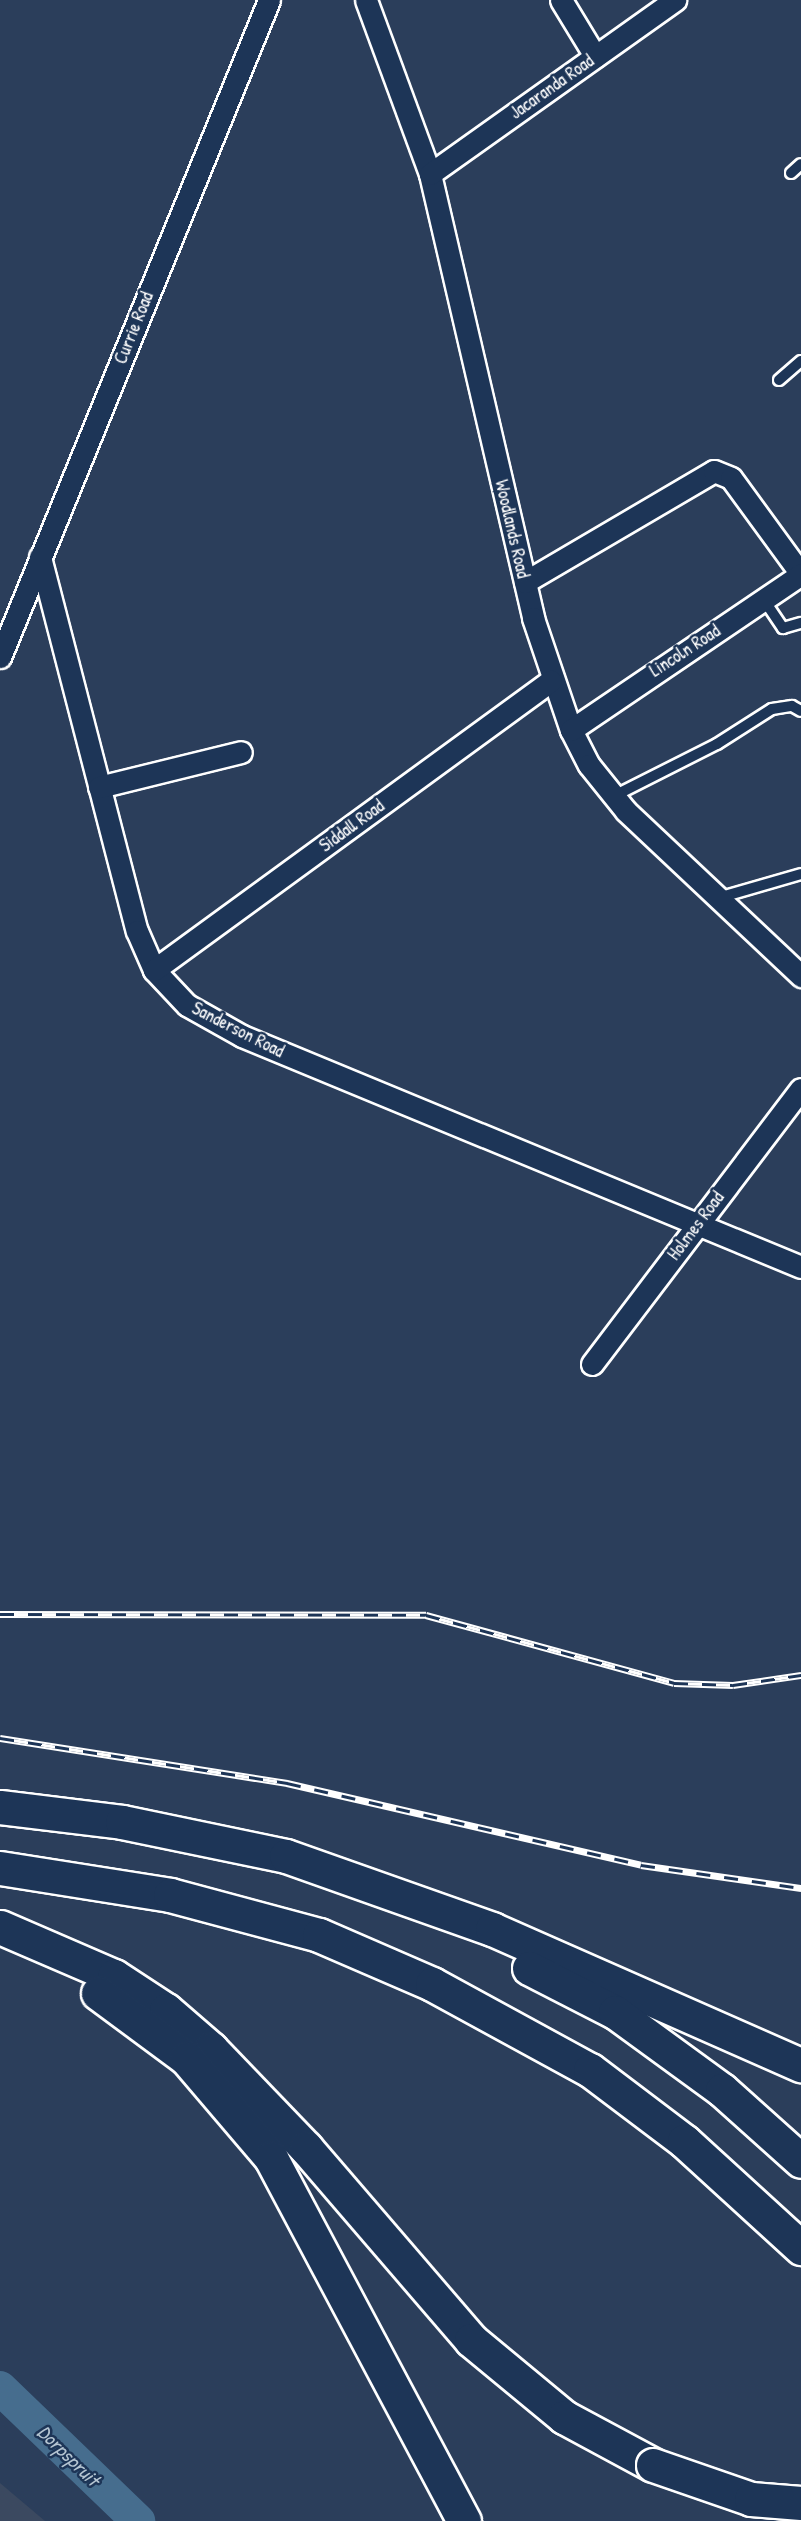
<!DOCTYPE html>
<html>
<head>
<meta charset="utf-8">
<style>
	body { margin:0 }
	#map { position:relative; width:801px; height:2521px; overflow:hidden; background:#2b3e5b; font-family:"Patrick Hand",sans-serif }
	div>[style] { position:absolute }
	[style*='--x'] { left:calc(var(--x)*1px); top:calc(var(--y)*1px); width:calc(var(--w)*1px); rotate:calc(var(--a)*1deg) }
	.built>* { inset:0; background:#3b4960 }
	.river>* { height:34px; margin:-17px; padding:0 17px; transform-origin:17px; border-radius:17px; background:#466d8e }
	.roads { filter:drop-shadow(2px 0 #fff) drop-shadow(-2px 0 #fff) drop-shadow(0 2px #fff) drop-shadow(0 -2px #fff) }
	.lane>* { height:10px; margin:-5px; padding:0 5px; transform-origin:5px; border-radius:5px; background:#1d3557 }
	.street>* { height:21px; margin:-10.5px; padding:0 10.5px; transform-origin:10.5px; border-radius:10.5px; background:#1d3557 }
	.highway>* { height:33px; margin:-16.5px; padding:0 16.5px; transform-origin:16.5px; border-radius:16.5px; background:#1d3557 }
	.rail>* { height:7px; margin-top:-3.5px; transform-origin:0; background:repeating-linear-gradient(90deg,#1d3557 0 14px,#fff 0 28px); box-sizing:border-box; border-block:2px solid #fff }
	.bridges { filter:drop-shadow(2px 0 #fff) drop-shadow(-2px 0 #fff) drop-shadow(0 2px #fff) drop-shadow(0 -2px #fff) }
	.highway-bridge>* { height:33px; margin:-16.5px; padding:0 16.5px; transform-origin:16.5px; border-radius:16.5px; background:#1d3557 }
	span { translate:-50% -50%; white-space:nowrap; text-align:center; line-height:1.15; -webkit-text-stroke:5px #1d3557; paint-order:stroke }
	.street-label { font-size:18px; color:#fff }
	.water-label { font-size:20px; color:#b5c5d2; font-style:italic }
</style>
</head>
<body>
<div id="map">
	<div class="built">
		<div style="clip-path:polygon(0 2483px,45px 2521px,0 2521px)"></div>
	</div>
	<div class="river">
		<div style="--x:0;--y:2388;--w:192;--a:43.9"></div>
	</div>
	<div class="roads">
		<div class="lane">
			<div style="--x:791;--y:173;--w:13;--a:-42"></div>
			<div style="--x:779;--y:380;--w:29;--a:-41"></div>
			<div style="--x:764;--y:600;--w:34;--a:56"></div>
			<div style="--x:783;--y:628;--w:19;--a:-16"></div>
			<div style="--x:614;--y:796;--w:115;--a:-26.8"></div>
			<div style="--x:717;--y:744;--w:65;--a:-32.5"></div>
			<div style="--x:772;--y:709;--w:20;--a:-9"></div>
			<div style="--x:792;--y:706;--w:10;--a:29"></div>
			<div style="--x:718;--y:898;--w:86;--a:-16.1"></div>
		</div>
		<div class="street">
			<div style="--x:366;--y:0;--w:185;--a:69.8"></div>
			<div style="--x:430;--y:174;--w:456;--a:76.9"></div>
			<div style="--x:533;--y:618;--w:118;--a:71.3"></div>
			<div style="--x:571;--y:730;--w:39;--a:63"></div>
			<div style="--x:589;--y:765;--w:59;--a:51.2"></div>
			<div style="--x:626;--y:811;--w:241;--a:43.3"></div>
			<div style="--x:561;--y:0;--w:66;--a:58.7"></div>
			<div style="--x:430;--y:174;--w:301;--a:-35.4"></div>
			<div style="--x:40;--y:557;--w:386;--a:75.5"></div>
			<div style="--x:137;--y:931;--w:43;--a:66.4"></div>
			<div style="--x:154;--y:970;--w:48;--a:46.7"></div>
			<div style="--x:187;--y:1005;--w:63;--a:29.4"></div>
			<div style="--x:242;--y:1036;--w:605;--a:22.45"></div>
			<div style="--x:525;--y:582;--w:219;--a:-30.4"></div>
			<div style="--x:714;--y:471;--w:18;--a:22"></div>
			<div style="--x:731;--y:478;--w:119;--a:53.9"></div>
			<div style="--x:0;--y:657;--w:710;--a:-67.73"></div>
			<div style="--x:571;--y:730;--w:278;--a:-34.1"></div>
			<div style="--x:99;--y:787;--w:146;--a:-13.8"></div>
			<div style="--x:154;--y:970;--w:491;--a:-36.1"></div>
			<div style="--x:592;--y:1364;--w:345;--a:-52.8"></div>
		</div>
		<div class="highway">
			<div style="--x:0;--y:1807;--w:123;--a:7"></div>
			<div style="--x:122;--y:1822;--w:167;--a:11.7"></div>
			<div style="--x:286;--y:1856;--w:219;--a:19.5"></div>
			<div style="--x:492;--y:1929;--w:338;--a:23.8"></div>
			<div style="--x:0;--y:1868;--w:172;--a:9"></div>
			<div style="--x:170;--y:1895;--w:154;--a:15"></div>
			<div style="--x:319;--y:1935;--w:123;--a:23.4"></div>
			<div style="--x:432;--y:1984;--w:180;--a:28.6"></div>
			<div style="--x:590;--y:2070;--w:118;--a:37.1"></div>
			<div style="--x:684;--y:2141;--w:159;--a:42.4"></div>
			<div style="--x:0;--y:1927;--w:124;--a:23.3"></div>
			<div style="--x:114;--y:1976;--w:62;--a:33.2"></div>
			<div style="--x:166;--y:2010;--w:60;--a:40.9"></div>
			<div style="--x:211;--y:2049;--w:137;--a:46.2"></div>
			<div style="--x:306;--y:2148;--w:253;--a:49.3"></div>
			<div style="--x:471;--y:2340;--w:121;--a:39.6"></div>
			<div style="--x:564;--y:2417;--w:101;--a:28.3"></div>
			<div style="--x:529;--y:1968;--w:97;--a:27.1"></div>
			<div style="--x:615;--y:2012;--w:132;--a:36.1"></div>
			<div style="--x:722;--y:2090;--w:106;--a:41.9"></div>
			<div style="--x:98;--y:1993;--w:109;--a:36.5"></div>
			<div style="--x:186;--y:2058;--w:131;--a:49.6"></div>
			<div style="--x:271;--y:2158;--w:411;--a:62"></div>
		</div>
	</div>
	<div class="rail">
		<div style="--x:0;--y:1614;--w:426;--a:0.1"></div>
		<div style="--x:426;--y:1615;--w:257;--a:15.3"></div>
		<div style="--x:674;--y:1683;--w:59;--a:1.9"></div>
		<div style="--x:733;--y:1685;--w:69;--a:-8.4"></div>
		<div style="--x:0;--y:1738;--w:291;--a:8.9"></div>
		<div style="--x:287;--y:1783;--w:363;--a:13"></div>
		<div style="--x:641;--y:1865;--w:162;--a:8.2"></div>
	</div>
	<div class="bridges">
		<div class="highway-bridge">
			<div style="--x:653;--y:2465;--w:104;--a:19.1"></div>
			<div style="--x:751;--y:2499;--w:50;--a:4.6"></div>
		</div>
	</div>
	<div class="street-label">
		<span style="left:552px;top:87px;rotate:-35deg">Jacaranda Road</span>
		<span style="left:134px;top:328px;rotate:-68deg">Currie Road</span>
		<span style="left:512px;top:529px;rotate:77deg">Woodlands Road</span>
		<span style="left:685px;top:651px;rotate:-33deg">Lincoln Road</span>
		<span style="left:352px;top:826px;rotate:-36deg">Siddall Road</span>
		<span style="left:238px;top:1030px;rotate:27deg">Sanderson Road</span>
		<span style="left:696px;top:1226px;rotate:-53deg">Holmes Road</span>
	</div>
	<div class="water-label">
		<span style="left:69px;top:2455px;rotate:44deg">Dorpspruit</span>
	</div>
</div>
</body>
</html>
